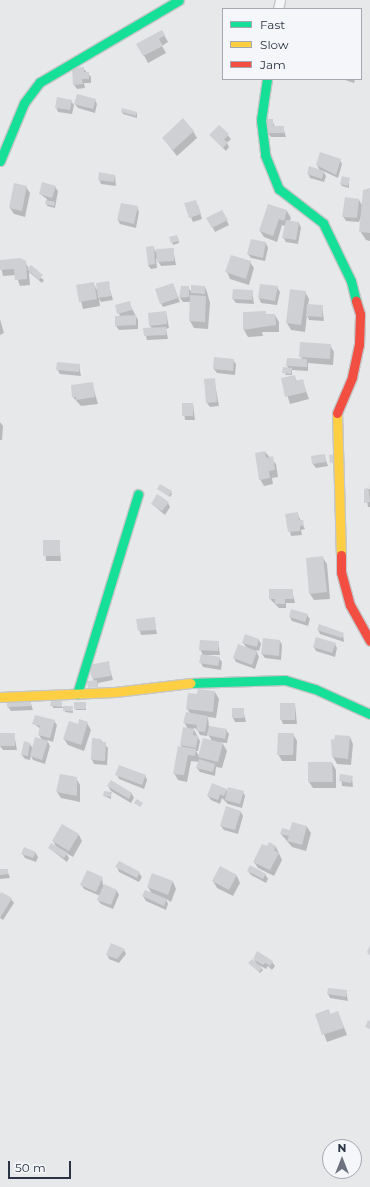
<!DOCTYPE html>
<html>
<head>
<meta charset="utf-8">
<style>
	body { margin:0 }
	#map { position:relative; width:370px; height:1187px; overflow:hidden; background:#e6e8ea; font-family:Montserrat,sans-serif }
	div>[style] { position:absolute }
	[style*='--x'] { left:calc(var(--x)*1px); top:calc(var(--y)*1px); width:calc(var(--w)*1px); rotate:calc(var(--a)*1deg) }
	.shadow>* { inset:0; background:#0003 }
	.building>* { inset:0; background:#ced0d3 }
	.roads { filter:drop-shadow(1px 0 #c4c6c8) drop-shadow(-1px 0 #c4c6c8) drop-shadow(0 1px #c4c6c8) drop-shadow(0 -1px #c4c6c8) }
	.street>* { height:9px; margin:-4.5px; padding:0 4.5px; transform-origin:4.5px; border-radius:4.5px; background:#f5f6f7 }
	.fast>* { height:9px; margin:-4.5px; padding:0 4.5px; transform-origin:4.5px; border-radius:4.5px; background:#16e098 }
	.slow>* { height:9px; margin:-4.5px; padding:0 4.5px; transform-origin:4.5px; border-radius:4.5px; background:#ffcf43 }
	.jam>* { height:9px; margin:-4.5px; padding:0 4.5px; transform-origin:4.5px; border-radius:4.5px; background:#f24e42 }
	span { translate:-50% -50%; white-space:nowrap; text-align:center; line-height:1.15; -webkit-text-stroke:3px #f4f6f9; paint-order:stroke }
	.legend { position:absolute; left:222px; top:8px; width:140px; height:72px; box-sizing:border-box; background:#f4f6f9; border:1px solid #a4a8b1; margin:0; padding:5px 7px; list-style:none; font-size:12px; color:#2b3445 }
	.legend li { display:flex; align-items:center; gap:8px; height:20px }
	.legend b { width:20px; border:1px solid #a4a8b1 }
	.north { position:absolute; left:322px; top:1139px; width:40px; height:40px; box-sizing:border-box; background:#f4f6f9; border:1px solid #a4a8b1; border-radius:50%; rotate:0deg; font-size:11px; font-weight:700; line-height:16px; text-align:center; color:#2b3445 }
	.north::after { content:''; display:block; margin:auto; width:14px; height:18px; background:#6c737f; clip-path:polygon(50% 0,100% 100%,50% 72%,0 100%) }
	.scale { position:absolute; left:8px; top:1161px; width:63px; height:18px; box-sizing:border-box; border:2px solid #2b3445; border-top:0; padding-left:5px; font-size:12px; line-height:14px; white-space:nowrap; color:#2b3445; -webkit-text-stroke:3px #f4f6f9; paint-order:stroke }
</style>
</head>
<body>
<div id="map">
	<div class="shadow">
		<div style="clip-path:polygon(162px 31px,168px 42px,162px 46px,166px 53px,148px 63px,138px 44px)"></div>
		<div style="clip-path:polygon(83px 68px,91px 77px,91px 83px,84px 83px,85px 88px,77px 89px,74px 85px)"></div>
		<div style="clip-path:polygon(342px 79px,355px 79px,354px 83px)"></div>
		<div style="clip-path:polygon(95px 100px,97px 104px,95px 113px,78px 108px,75px 104px)"></div>
		<div style="clip-path:polygon(71px 101px,74px 105px,72px 114px,58px 112px,56px 107px)"></div>
		<div style="clip-path:polygon(122px 112px,137px 113px,137px 118px,123px 114px)"></div>
		<div style="clip-path:polygon(272px 120px,275px 127px,283px 127px,286px 137px,271px 137px,268px 133px)"></div>
		<div style="clip-path:polygon(219px 126px,231px 139px,227px 143px,229px 147px,226px 151px,210px 135px)"></div>
		<div style="clip-path:polygon(193px 131px,197px 138px,177px 156px,163px 138px)"></div>
		<div style="clip-path:polygon(340px 160px,342px 164px,338px 178px,323px 171px,326px 176px,324px 182px,310px 178px,308px 173px,320px 171px,317px 165px)"></div>
		<div style="clip-path:polygon(115px 176px,116px 186px,101px 184px,99px 179px)"></div>
		<div style="clip-path:polygon(349px 178px,349px 188px,342px 186px,341px 184px)"></div>
		<div style="clip-path:polygon(26px 187px,30px 193px,25px 217px,14px 214px,10px 208px)"></div>
		<div style="clip-path:polygon(55px 187px,58px 191px,55px 208px,47px 206px,47px 199px,40px 194px)"></div>
		<div style="clip-path:polygon(370px 189px,370px 241px,366px 240px,360px 231px,362px 214px,359px 222px,346px 221px,343px 216px,359px 200px,363px 207px)"></div>
		<div style="clip-path:polygon(185px 204px,198px 205px,202px 219px,193px 222px)"></div>
		<div style="clip-path:polygon(268px 205px,287px 211px,291px 218px,289px 222px,299px 223px,301px 228px,298px 244px,286px 242px,283px 237px,285px 226px,282px 225px,277px 242px,264px 237px,260px 231px)"></div>
		<div style="clip-path:polygon(137px 207px,139px 212px,136px 228px,120px 224px,118px 220px)"></div>
		<div style="clip-path:polygon(222px 211px,229px 225px,215px 232px,208px 218px)"></div>
		<div style="clip-path:polygon(171px 238px,178px 238px,179px 243px,173px 245px)"></div>
		<div style="clip-path:polygon(266px 243px,268px 248px,265px 261px,251px 258px,248px 254px)"></div>
		<div style="clip-path:polygon(153px 247px,158px 255px,173px 249px,176px 265px,161px 266px,156px 258px,157px 268px,151px 269px,148px 265px)"></div>
		<div style="clip-path:polygon(0 261px,25px 262px,29px 269px,44px 280px,42px 283px,29px 272px,30px 285px,20px 286px,16px 275px,3px 276px)"></div>
		<div style="clip-path:polygon(250px 262px,254px 268px,249px 285px,230px 279px,227px 272px)"></div>
		<div style="clip-path:polygon(93px 283px,97px 290px,108px 283px,113px 300px,101px 302px,99px 298px,100px 306px,83px 309px,77px 285px)"></div>
		<div style="clip-path:polygon(173px 284px,180px 302px,163px 307px,161px 303px)"></div>
		<div style="clip-path:polygon(261px 285px,277px 287px,280px 292px,277px 305px,261px 303px,259px 298px)"></div>
		<div style="clip-path:polygon(192px 286px,205px 287px,207px 292px,210px 303px,208px 329px,194px 328px,190px 321px,191px 302px,183px 302px,180px 298px,182px 287px,188px 287px,192px 293px)"></div>
		<div style="clip-path:polygon(252px 291px,254px 304px,236px 303px,233px 299px)"></div>
		<div style="clip-path:polygon(305px 292px,309px 299px,308px 305px,322px 306px,324px 321px,309px 320px,307px 315px,305px 332px,291px 330px,287px 323px)"></div>
		<div style="clip-path:polygon(129px 303px,138px 320px,138px 329px,119px 330px,116px 326px,120px 316px,116px 306px)"></div>
		<div style="clip-path:polygon(166px 312px,169px 328px,166px 329px,168px 339px,147px 340px,144px 329px,152px 328px,150px 326px)"></div>
		<div style="clip-path:polygon(265px 312px,267px 315px,275px 315px,279px 322px,279px 332px,262px 332px,263px 336px,248px 337px,244px 330px,244px 313px)"></div>
		<div style="clip-path:polygon(0 319px,4px 333px,0 335px)"></div>
		<div style="clip-path:polygon(330px 345px,334px 352px,333px 365px,308px 363px,308px 371px,292px 370px,292px 375px,285px 375px,289px 369px,287px 366px,303px 360px,300px 356px)"></div>
		<div style="clip-path:polygon(233px 360px,236px 364px,235px 375px,217px 373px,214px 369px)"></div>
		<div style="clip-path:polygon(79px 365px,81px 376px,60px 374px,57px 369px)"></div>
		<div style="clip-path:polygon(294px 376px,297px 381px,302px 380px,309px 399px,290px 404px,282px 379px)"></div>
		<div style="clip-path:polygon(214px 379px,219px 406px,210px 407px,207px 403px)"></div>
		<div style="clip-path:polygon(92px 383px,98px 404px,81px 406px,73px 397px)"></div>
		<div style="clip-path:polygon(183px 404px,193px 404px,195px 420px,185px 420px)"></div>
		<div style="clip-path:polygon(0 422px,3px 426px,2px 440px,0 440px)"></div>
		<div style="clip-path:polygon(265px 452px,276px 464px,278px 477px,272px 478px,273px 484px,264px 486px,260px 479px)"></div>
		<div style="clip-path:polygon(324px 455px,328px 466px,316px 468px,313px 464px)"></div>
		<div style="clip-path:polygon(370px 485px,370px 507px,368px 507px,365px 490px,370px 489px)"></div>
		<div style="clip-path:polygon(158px 489px,171px 492px,172px 494px,170px 497px)"></div>
		<div style="clip-path:polygon(168px 503px,170px 507px,165px 515px,152px 504px)"></div>
		<div style="clip-path:polygon(297px 513px,305px 529px,301px 530px,302px 535px,291px 536px,286px 514px)"></div>
		<div style="clip-path:polygon(44px 541px,59px 541px,61px 561px,46px 561px)"></div>
		<div style="clip-path:polygon(323px 558px,327px 564px,330px 599px,314px 600px,310px 594px)"></div>
		<div style="clip-path:polygon(292px 590px,295px 603px,286px 603px,286px 608px,279px 608px,270px 599px)"></div>
		<div style="clip-path:polygon(307px 615px,310px 619px,308px 626px,292px 621px,290px 617px)"></div>
		<div style="clip-path:polygon(154px 618px,157px 634px,141px 635px,137px 620px)"></div>
		<div style="clip-path:polygon(318px 630px,343px 634px,344px 642px,320px 634px)"></div>
		<div style="clip-path:polygon(259px 640px,261px 644px,259px 651px,256px 650px,259px 657px,255px 669px,236px 662px,234px 658px,247px 648px,243px 643px)"></div>
		<div style="clip-path:polygon(280px 641px,282px 645px,281px 660px,265px 658px,262px 654px)"></div>
		<div style="clip-path:polygon(218px 642px,220px 655px,203px 655px,200px 649px)"></div>
		<div style="clip-path:polygon(335px 644px,337px 648px,335px 657px,316px 651px,314px 647px)"></div>
		<div style="clip-path:polygon(219px 658px,222px 662px,221px 670px,203px 667px,201px 663px)"></div>
		<div style="clip-path:polygon(108px 662px,113px 680px,98px 683px,98px 688px,93px 679px,90px 666px)"></div>
		<div style="clip-path:polygon(evenodd,215px 692px,219px 699px,216px 718px,208px 717px,209px 727px,226px 730px,229px 734px,227px 743px,214px 742px,223px 744px,227px 751px,222px 768px,216px 767px,215px 776px,200px 772px,197px 768px,199px 762px,191px 761px,187px 782px,178px 780px,174px 773px,182px 748px,181px 745px,188px 729px,184px 722px,190px 713px,187px 709px,198px 695px,215px 692px,193px 728px,197px 729px,200px 735px,207px 736px,208px 734px,212px 741px,199px 756px,196px 751px,198px 751px,200px 741px,193px 728px)"></div>
		<div style="clip-path:polygon(30px 701px,33px 710px,11px 711px,8px 707px)"></div>
		<div style="clip-path:polygon(52px 702px,61px 702px,62px 707px,72px 707px,73px 713px,65px 712px,64px 708px,53px 708px)"></div>
		<div style="clip-path:polygon(86px 703px,86px 710px,76px 710px,75px 708px)"></div>
		<div style="clip-path:polygon(295px 704px,297px 724px,283px 724px,281px 719px)"></div>
		<div style="clip-path:polygon(243px 709px,246px 722px,235px 722px,233px 718px)"></div>
		<div style="clip-path:polygon(54px 721px,57px 725px,53px 742px,47px 740px,50px 746px,45px 764px,33px 760px,31px 756px,30px 760px,25px 759px,22px 755px,30px 744px,33px 749px,42px 740px,39px 735px,41px 729px,34px 724px)"></div>
		<div style="clip-path:polygon(87px 723px,91px 730px,84px 751px,68px 745px,64px 739px,78px 726px)"></div>
		<div style="clip-path:polygon(14px 734px,17px 750px,3px 750px,0 746px)"></div>
		<div style="clip-path:polygon(293px 734px,297px 741px,296px 761px,282px 761px,278px 754px)"></div>
		<div style="clip-path:polygon(350px 737px,353px 744px,351px 765px,337px 764px,333px 757px)"></div>
		<div style="clip-path:polygon(101px 740px,108px 748px,107px 765px,94px 764px,92px 760px)"></div>
		<div style="clip-path:polygon(332px 763px,336px 770px,336px 788px,313px 788px,309px 782px)"></div>
		<div style="clip-path:polygon(117px 775px,145px 775px,147px 780px,144px 789px,119px 779px)"></div>
		<div style="clip-path:polygon(341px 775px,352px 777px,353px 787px,342px 786px)"></div>
		<div style="clip-path:polygon(76px 778px,80px 785px,80px 802px,61px 798px,57px 792px)"></div>
		<div style="clip-path:polygon(111px 782px,132px 794px,134px 798px,131px 803px,111px 791px,108px 786px)"></div>
		<div style="clip-path:polygon(226px 789px,228px 793px,243px 792px,245px 796px,242px 808px,228px 804px,222px 798px,220px 804px,211px 800px,208px 796px)"></div>
		<div style="clip-path:polygon(111px 793px,111px 799px,104px 796px)"></div>
		<div style="clip-path:polygon(241px 812px,243px 816px,238px 834px,224px 830px,221px 826px)"></div>
		<div style="clip-path:polygon(307px 827px,311px 833px,306px 851px,292px 847px,281px 834px)"></div>
		<div style="clip-path:polygon(79px 835px,82px 841px,73px 857px,66px 853px,69px 858px,67px 862px,49px 848px,57px 848px,53px 841px)"></div>
		<div style="clip-path:polygon(270px 844px,276px 847px,282px 860px,274px 876px,258px 868px,254px 862px)"></div>
		<div style="clip-path:polygon(35px 852px,38px 857px,36px 862px,25px 858px,22px 853px)"></div>
		<div style="clip-path:polygon(117px 867px,139px 873px,142px 877px,139px 882px,119px 872px)"></div>
		<div style="clip-path:polygon(0 870px,7px 870px,10px 878px,0 879px)"></div>
		<div style="clip-path:polygon(248px 871px,265px 874px,268px 879px,266px 883px,251px 875px)"></div>
		<div style="clip-path:polygon(237px 876px,240px 883px,233px 896px,217px 888px,213px 881px)"></div>
		<div style="clip-path:polygon(102px 877px,103px 885px,117px 891px,119px 895px,113px 909px,101px 904px,98px 900px,100px 896px,84px 889px,81px 884px)"></div>
		<div style="clip-path:polygon(173px 882px,176px 889px,171px 902px,166px 899px,168px 904px,166px 910px,146px 901px,143px 896px,152px 894px,148px 887px)"></div>
		<div style="clip-path:polygon(0 896px,11px 899px,14px 903px,3px 920px,0 918px)"></div>
		<div style="clip-path:polygon(124px 950px,126px 954px,119px 963px,109px 959px,107px 954px)"></div>
		<div style="clip-path:polygon(254px 959px,272px 962px,275px 966px,272px 970px,268px 966px,266px 969px,259px 965px,263px 970px,260px 973px,249px 963px,257px 965px)"></div>
		<div style="clip-path:polygon(346px 991px,348px 1001px,330px 998px,328px 994px)"></div>
		<div style="clip-path:polygon(328px 1010px,331px 1015px,338px 1012px,347px 1035px,327px 1042px,316px 1014px)"></div>
	</div>
	<div class="building">
		<div style="clip-path:polygon(162px 30px,165px 35px,159px 39px,163px 46px,143px 56px,136px 44px)"></div>
		<div style="clip-path:polygon(84px 67px,84px 72px,89px 72px,89px 79px,82px 79px,83px 84px,73px 85px,72px 68px)"></div>
		<div style="clip-path:polygon(77px 94px,96px 99px,93px 109px,74px 104px)"></div>
		<div style="clip-path:polygon(57px 97px,72px 100px,70px 110px,55px 108px)"></div>
		<div style="clip-path:polygon(122px 108px,137px 112px,136px 116px,121px 112px)"></div>
		<div style="clip-path:polygon(183px 118px,194px 131px,173px 150px,162px 138px)"></div>
		<div style="clip-path:polygon(267px 119px,273px 119px,273px 126px,284px 126px,284px 133px,267px 133px)"></div>
		<div style="clip-path:polygon(219px 125px,229px 134px,224px 140px,228px 142px,223px 148px,209px 135px)"></div>
		<div style="clip-path:polygon(320px 152px,341px 159px,336px 175px,316px 165px)"></div>
		<div style="clip-path:polygon(309px 166px,324px 171px,322px 179px,307px 174px)"></div>
		<div style="clip-path:polygon(99px 172px,115px 175px,114px 182px,98px 180px)"></div>
		<div style="clip-path:polygon(342px 176px,350px 178px,348px 186px,340px 184px)"></div>
		<div style="clip-path:polygon(42px 182px,56px 186px,52px 198px,39px 194px)"></div>
		<div style="clip-path:polygon(14px 183px,27px 186px,22px 211px,9px 208px)"></div>
		<div style="clip-path:polygon(370px 188px,370px 233px,359px 232px,363px 190px)"></div>
		<div style="clip-path:polygon(345px 197px,359px 199px,357px 218px,342px 217px)"></div>
		<div style="clip-path:polygon(46px 200px,55px 202px,54px 206px,45px 204px)"></div>
		<div style="clip-path:polygon(196px 200px,201px 214px,189px 218px,184px 203px)"></div>
		<div style="clip-path:polygon(121px 203px,138px 206px,134px 224px,117px 220px)"></div>
		<div style="clip-path:polygon(268px 204px,287px 210px,284px 221px,279px 219px,273px 236px,259px 231px)"></div>
		<div style="clip-path:polygon(222px 210px,228px 220px,212px 228px,206px 218px)"></div>
		<div style="clip-path:polygon(286px 220px,299px 222px,296px 240px,282px 238px)"></div>
		<div style="clip-path:polygon(177px 235px,179px 241px,171px 243px,169px 237px)"></div>
		<div style="clip-path:polygon(251px 239px,266px 242px,263px 258px,247px 254px)"></div>
		<div style="clip-path:polygon(154px 246px,155px 264px,148px 265px,146px 247px)"></div>
		<div style="clip-path:polygon(174px 248px,174px 261px,157px 262px,156px 249px)"></div>
		<div style="clip-path:polygon(231px 255px,251px 261px,246px 279px,225px 272px)"></div>
		<div style="clip-path:polygon(20px 258px,26px 261px,27px 279px,15px 280px,14px 269px,0 270px,0 260px)"></div>
		<div style="clip-path:polygon(31px 265px,43px 275px,39px 280px,27px 269px)"></div>
		<div style="clip-path:polygon(109px 281px,111px 296px,98px 298px,96px 283px)"></div>
		<div style="clip-path:polygon(94px 282px,97px 299px,79px 302px,76px 285px)"></div>
		<div style="clip-path:polygon(173px 283px,178px 298px,160px 304px,155px 289px)"></div>
		<div style="clip-path:polygon(260px 284px,278px 286px,275px 301px,258px 298px)"></div>
		<div style="clip-path:polygon(191px 285px,205px 286px,205px 294px,191px 293px)"></div>
		<div style="clip-path:polygon(181px 286px,189px 286px,189px 297px,179px 298px)"></div>
		<div style="clip-path:polygon(233px 289px,253px 290px,252px 300px,232px 299px)"></div>
		<div style="clip-path:polygon(290px 289px,306px 291px,301px 325px,286px 323px)"></div>
		<div style="clip-path:polygon(190px 295px,206px 296px,205px 322px,189px 321px)"></div>
		<div style="clip-path:polygon(130px 301px,132px 310px,117px 314px,115px 305px)"></div>
		<div style="clip-path:polygon(307px 304px,323px 305px,322px 317px,306px 316px)"></div>
		<div style="clip-path:polygon(166px 311px,167px 324px,149px 326px,148px 313px)"></div>
		<div style="clip-path:polygon(266px 311px,266px 314px,275px 314px,276px 325px,243px 330px,243px 312px)"></div>
		<div style="clip-path:polygon(136px 315px,136px 325px,115px 326px,115px 316px)"></div>
		<div style="clip-path:polygon(166px 327px,166px 335px,144px 336px,143px 328px)"></div>
		<div style="clip-path:polygon(300px 342px,331px 344px,330px 359px,299px 357px)"></div>
		<div style="clip-path:polygon(214px 357px,234px 359px,233px 371px,213px 369px)"></div>
		<div style="clip-path:polygon(287px 358px,307px 359px,307px 367px,286px 366px)"></div>
		<div style="clip-path:polygon(57px 362px,80px 364px,79px 372px,56px 370px)"></div>
		<div style="clip-path:polygon(283px 367px,292px 368px,291px 374px,282px 373px)"></div>
		<div style="clip-path:polygon(295px 375px,296px 381px,303px 379px,306px 392px,285px 397px,281px 378px)"></div>
		<div style="clip-path:polygon(215px 378px,217px 402px,206px 403px,204px 379px)"></div>
		<div style="clip-path:polygon(93px 382px,95px 397px,76px 400px,76px 397px,72px 397px,71px 385px)"></div>
		<div style="clip-path:polygon(182px 403px,193px 403px,193px 416px,182px 416px)"></div>
		<div style="clip-path:polygon(265px 451px,266px 458px,273px 456px,275px 470px,269px 471px,270px 478px,259px 480px,255px 453px)"></div>
		<div style="clip-path:polygon(325px 454px,326px 462px,312px 464px,311px 456px)"></div>
		<div style="clip-path:polygon(336px 454px,338px 462px,330px 463px,329px 455px)"></div>
		<div style="clip-path:polygon(160px 484px,172px 491px,169px 496px,157px 489px)"></div>
		<div style="clip-path:polygon(368px 484px,370px 502px,364px 503px,364px 489px,368px 488px)"></div>
		<div style="clip-path:polygon(157px 494px,169px 502px,162px 511px,151px 504px)"></div>
		<div style="clip-path:polygon(298px 512px,299px 520px,303px 520px,304px 525px,300px 526px,300px 531px,288px 532px,285px 514px)"></div>
		<div style="clip-path:polygon(43px 540px,60px 540px,60px 556px,43px 556px)"></div>
		<div style="clip-path:polygon(323px 556px,327px 592px,309px 594px,306px 558px)"></div>
		<div style="clip-path:polygon(269px 589px,293px 589px,293px 599px,285px 599px,285px 604px,275px 604px,275px 599px,269px 599px)"></div>
		<div style="clip-path:polygon(291px 609px,308px 614px,305px 622px,289px 617px)"></div>
		<div style="clip-path:polygon(155px 617px,156px 630px,138px 631px,136px 619px)"></div>
		<div style="clip-path:polygon(319px 624px,344px 633px,342px 638px,317px 630px)"></div>
		<div style="clip-path:polygon(245px 634px,259px 639px,257px 647px,242px 643px)"></div>
		<div style="clip-path:polygon(316px 637px,336px 643px,332px 653px,313px 647px)"></div>
		<div style="clip-path:polygon(263px 638px,280px 640px,279px 656px,261px 654px)"></div>
		<div style="clip-path:polygon(200px 640px,219px 641px,218px 651px,199px 650px)"></div>
		<div style="clip-path:polygon(238px 644px,257px 651px,252px 665px,233px 658px)"></div>
		<div style="clip-path:polygon(201px 654px,220px 657px,218px 666px,199px 663px)"></div>
		<div style="clip-path:polygon(109px 661px,111px 676px,92px 679px,89px 665px)"></div>
		<div style="clip-path:polygon(97px 680px,98px 687px,88px 688px,87px 681px)"></div>
		<div style="clip-path:polygon(198px 689px,215px 691px,213px 712px,186px 709px,188px 693px,197px 694px)"></div>
		<div style="clip-path:polygon(31px 700px,31px 706px,7px 707px,7px 701px)"></div>
		<div style="clip-path:polygon(51px 701px,62px 701px,62px 707px,50px 706px)"></div>
		<div style="clip-path:polygon(74px 702px,86px 702px,86px 709px,74px 709px)"></div>
		<div style="clip-path:polygon(280px 703px,295px 703px,295px 720px,280px 720px)"></div>
		<div style="clip-path:polygon(63px 706px,73px 706px,72px 711px,63px 711px)"></div>
		<div style="clip-path:polygon(232px 708px,244px 708px,244px 718px,232px 718px)"></div>
		<div style="clip-path:polygon(186px 712px,208px 716px,205px 732px,196px 731px,197px 725px,183px 723px)"></div>
		<div style="clip-path:polygon(35px 715px,55px 720px,50px 738px,38px 735px,40px 726px,32px 724px)"></div>
		<div style="clip-path:polygon(79px 719px,88px 722px,81px 745px,63px 739px,69px 721px,78px 724px)"></div>
		<div style="clip-path:polygon(209px 726px,227px 729px,225px 739px,207px 735px)"></div>
		<div style="clip-path:polygon(183px 727px,194px 729px,193px 735px,198px 736px,196px 748px,180px 745px)"></div>
		<div style="clip-path:polygon(0 733px,15px 733px,15px 746px,0 746px)"></div>
		<div style="clip-path:polygon(278px 733px,294px 733px,293px 755px,277px 755px)"></div>
		<div style="clip-path:polygon(335px 735px,350px 736px,348px 759px,332px 757px,331px 739px,334px 740px)"></div>
		<div style="clip-path:polygon(35px 737px,48px 741px,42px 760px,30px 756px)"></div>
		<div style="clip-path:polygon(92px 738px,101px 739px,101px 742px,106px 742px,105px 761px,91px 760px)"></div>
		<div style="clip-path:polygon(203px 738px,223px 743px,218px 762px,198px 757px)"></div>
		<div style="clip-path:polygon(24px 741px,30px 743px,28px 756px,21px 755px)"></div>
		<div style="clip-path:polygon(178px 746px,196px 749px,195px 756px,188px 755px,184px 775px,173px 774px)"></div>
		<div style="clip-path:polygon(199px 759px,215px 764px,213px 772px,196px 768px)"></div>
		<div style="clip-path:polygon(308px 762px,332px 762px,333px 782px,308px 782px)"></div>
		<div style="clip-path:polygon(119px 765px,146px 775px,142px 785px,115px 775px)"></div>
		<div style="clip-path:polygon(60px 774px,77px 777px,77px 796px,56px 792px)"></div>
		<div style="clip-path:polygon(340px 774px,353px 776px,351px 783px,339px 781px)"></div>
		<div style="clip-path:polygon(111px 780px,132px 793px,129px 799px,107px 786px)"></div>
		<div style="clip-path:polygon(212px 783px,227px 789px,224px 796px,220px 794px,218px 800px,207px 796px)"></div>
		<div style="clip-path:polygon(228px 787px,244px 791px,240px 804px,225px 800px)"></div>
		<div style="clip-path:polygon(104px 791px,112px 792px,111px 797px,103px 796px)"></div>
		<div style="clip-path:polygon(137px 799px,143px 803px,140px 807px,134px 803px)"></div>
		<div style="clip-path:polygon(226px 806px,241px 811px,235px 830px,220px 826px)"></div>
		<div style="clip-path:polygon(292px 822px,307px 826px,302px 845px,287px 841px,289px 836px,280px 834px,282px 828px,290px 830px)"></div>
		<div style="clip-path:polygon(62px 824px,79px 834px,69px 851px,52px 841px)"></div>
		<div style="clip-path:polygon(269px 842px,276px 846px,274px 850px,279px 853px,270px 870px,253px 862px,262px 844px,267px 846px)"></div>
		<div style="clip-path:polygon(51px 843px,68px 853px,64px 858px,48px 848px)"></div>
		<div style="clip-path:polygon(24px 847px,36px 852px,33px 858px,21px 854px)"></div>
		<div style="clip-path:polygon(119px 861px,140px 872px,137px 878px,115px 867px)"></div>
		<div style="clip-path:polygon(250px 865px,266px 874px,263px 879px,247px 871px)"></div>
		<div style="clip-path:polygon(220px 866px,237px 875px,229px 890px,212px 881px)"></div>
		<div style="clip-path:polygon(0 869px,8px 869px,8px 874px,0 875px)"></div>
		<div style="clip-path:polygon(87px 870px,103px 877px,96px 892px,80px 885px)"></div>
		<div style="clip-path:polygon(152px 873px,173px 881px,168px 895px,147px 887px)"></div>
		<div style="clip-path:polygon(104px 884px,117px 890px,111px 905px,97px 900px)"></div>
		<div style="clip-path:polygon(145px 890px,167px 899px,164px 906px,142px 896px)"></div>
		<div style="clip-path:polygon(1px 892px,12px 898px,0 918px,0 894px)"></div>
		<div style="clip-path:polygon(111px 943px,125px 949px,117px 959px,106px 955px)"></div>
		<div style="clip-path:polygon(370px 945px,370px 956px,367px 952px)"></div>
		<div style="clip-path:polygon(257px 951px,273px 961px,270px 966px,265px 963px,263px 965px,253px 959px)"></div>
		<div style="clip-path:polygon(252px 959px,262px 968px,259px 972px,248px 963px)"></div>
		<div style="clip-path:polygon(328px 988px,347px 990px,346px 997px,327px 994px)"></div>
		<div style="clip-path:polygon(329px 1009px,330px 1014px,338px 1011px,344px 1028px,322px 1035px,315px 1014px)"></div>
		<div style="clip-path:polygon(368px 1020px,370px 1021px,370px 1029px,365px 1027px)"></div>
	</div>
	<div class="roads">
		<div class="street">
			<div style="--x:278;--y:9;--w:9;--a:-77"></div>
		</div>
		<div class="fast">
			<div style="--x:267;--y:79;--w:41;--a:98.3"></div>
			<div style="--x:261;--y:120;--w:35;--a:83"></div>
			<div style="--x:265;--y:155;--w:37;--a:68"></div>
			<div style="--x:279;--y:189;--w:56;--a:37.7"></div>
			<div style="--x:323;--y:223;--w:64;--a:64.2"></div>
			<div style="--x:351;--y:281;--w:21;--a:76"></div>
			<div style="--x:0;--y:161;--w:63;--a:-67.5"></div>
			<div style="--x:24;--y:103;--w:26;--a:-53"></div>
			<div style="--x:40;--y:82;--w:161;--a:-30.5"></div>
			<div style="--x:190;--y:683;--w:95;--a:-1.8"></div>
			<div style="--x:285;--y:680;--w:31;--a:17"></div>
			<div style="--x:315;--y:689;--w:60;--a:24.4"></div>
			<div style="--x:77;--y:694;--w:209;--a:-73"></div>
		</div>
		<div class="slow">
			<div style="--x:337;--y:413;--w:142;--a:88.4"></div>
			<div style="--x:0;--y:697;--w:115;--a:-2.5"></div>
			<div style="--x:115;--y:692;--w:76;--a:-6.8"></div>
		</div>
		<div class="jam">
			<div style="--x:337;--y:413;--w:39;--a:-67"></div>
			<div style="--x:352;--y:377;--w:33;--a:-78"></div>
			<div style="--x:359;--y:345;--w:31;--a:-88"></div>
			<div style="--x:360;--y:314;--w:14;--a:-107"></div>
			<div style="--x:341;--y:555;--w:17;--a:90"></div>
			<div style="--x:341;--y:572;--w:34;--a:75"></div>
			<div style="--x:350;--y:605;--w:41;--a:60.9"></div>
		</div>
	</div>
	<ul class="legend">
	<li><b style="height:5px;background:#16e098"></b>Fast</li>
	<li><b style="height:5px;background:#ffcf43"></b>Slow</li>
	<li><b style="height:5px;background:#f24e42"></b>Jam</li>
	</ul>
	<div class="north">N</div>
	<div class="scale">50 m</div>
</div>
</body>
</html>
